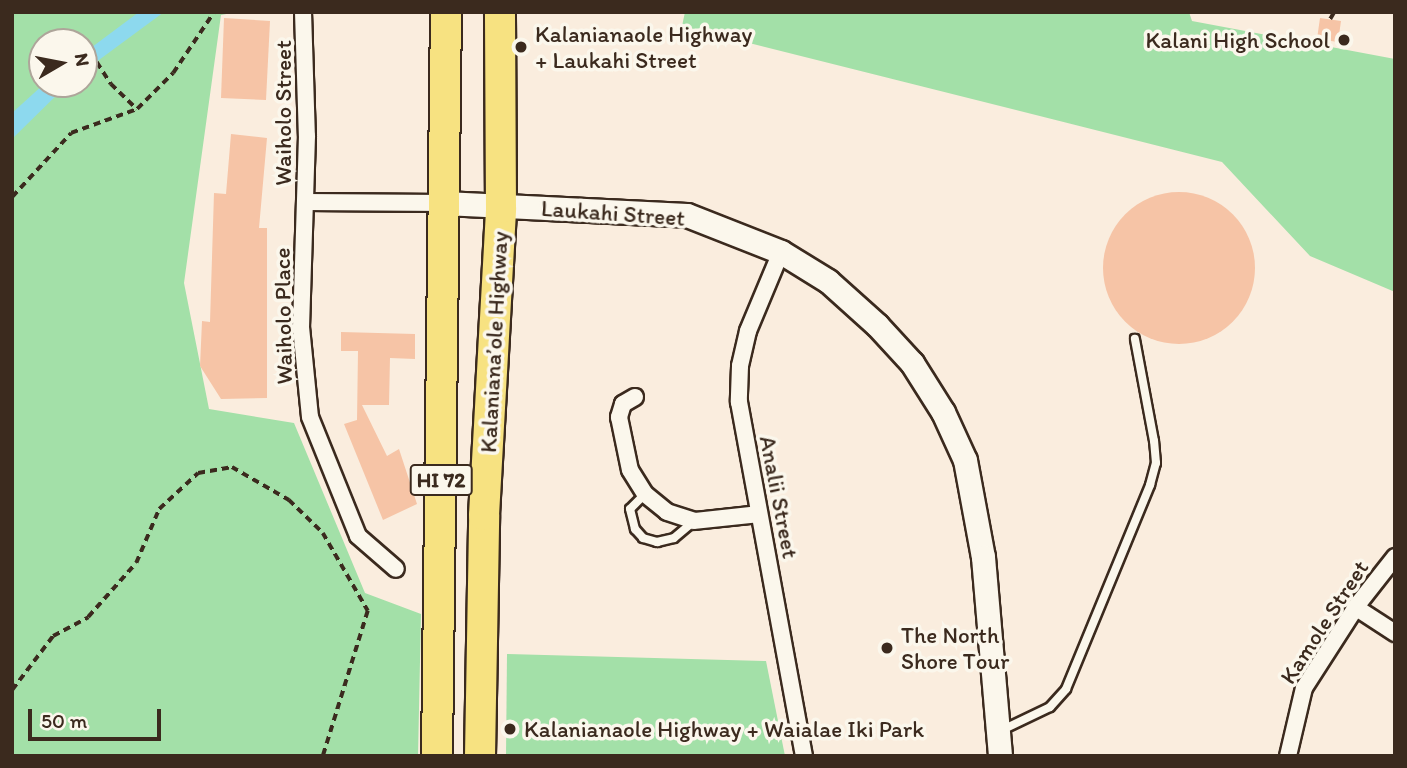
<!DOCTYPE html>
<html>
<head>
<meta charset="utf-8">
<style>
	body { margin:0 }
	#map { position:relative; width:1407px; height:768px; overflow:hidden; background:#faedde; font-family:Itim,sans-serif }
	div>[style] { position:absolute }
	[style*='--x'] { left:calc(var(--x)*1px); top:calc(var(--y)*1px); width:calc(var(--w)*1px); rotate:calc(var(--a)*1deg) }
	.green>* { inset:0; background:#a3e0a8 }
	.water>* { inset:0; background:#8dd9ee }
	.building>* { inset:0; background:#f6c4a6 }
	.round { border-radius:50% }
	.path>* { height:3.5px; margin-top:-1.75px; transform-origin:0; background:repeating-linear-gradient(90deg,#3b2a1e 0 7px,transparent 0 12px) }
	.roads { filter:drop-shadow(2px 0 #3b2a1e) drop-shadow(-2px 0 #3b2a1e) drop-shadow(0 2px #3b2a1e) drop-shadow(0 -2px #3b2a1e) }
	.lane>* { height:8px; margin:-4px; padding:0 4px; transform-origin:4px; border-radius:4px; background:#fbf7ec }
	.street>* { height:16px; margin:-8px; padding:0 8px; transform-origin:8px; border-radius:8px; background:#fbf7ec }
	.secondary>* { height:23px; margin:-11.5px; padding:0 11.5px; transform-origin:11.5px; border-radius:11.5px; background:#fbf7ec }
	.highway>* { height:30px; margin:-15px; padding:0 15px; transform-origin:15px; border-radius:15px; background:#f7e281 }
	.dots>* { width:19px; height:19px; translate:-50% -50%; box-sizing:border-box; border:4px solid #fbf7ec; border-radius:50% }
	span { translate:-50% -50%; white-space:nowrap; text-align:center; line-height:1.15; -webkit-text-stroke:7px #fbf7ec; paint-order:stroke }
	.shield-label span { padding:2px 5px; background:#fbf7ec; border:2px solid; border-radius:5px; -webkit-text-stroke-width:0 }
	.shield-label { font-size:21px; color:#3b2a1e; font-weight:700 }
	.poi-label { font-size:23px; color:#3b2a1e }
	.left { translate:0 -50%; text-align:left }
	.right { translate:-100% -50%; text-align:right }
	.street-label { font-size:23px; color:#3b2a1e }
	.frame { position:absolute; inset:0; border:14px solid #3b2a1e; pointer-events:none }
	.north { position:absolute; left:28px; top:28px; width:70px; height:70px; box-sizing:border-box; background:#fbf7ec; border:2px solid #aea59a; border-radius:50%; rotate:80deg; font-size:19px; font-weight:700; line-height:28px; text-align:center; color:#3b2a1e }
	.north::after { content:''; display:block; margin:auto; width:24px; height:32px; background:#3b2a1e; clip-path:polygon(50% 0,100% 100%,50% 72%,0 100%) }
	.scale { position:absolute; left:28px; top:709px; width:133px; height:32px; box-sizing:border-box; border:4px solid #3b2a1e; border-top:0; padding-left:9px; font-size:21px; line-height:24px; white-space:nowrap; color:#3b2a1e; -webkit-text-stroke:5px #fbf7ec; paint-order:stroke }
</style>
</head>
<body>
<div id="map">
	<div class="green">
		<div style="clip-path:polygon(evenodd,12px 12px,237px 12px,221px 15px,184px 283px,209px 409px,294px 423px,365px 593px,421px 614px,418px 756px,12px 756px,12px 12px,42px 42px,84px 42px,84px 84px,42px 84px,42px 42px)"></div>
		<div style="clip-path:polygon(685px 12px,1189px 12px,1192px 21px,1395px 59px,1395px 292px,1310px 256px,1222px 162px,682px 26px)"></div>
		<div style="clip-path:polygon(507px 654px,766px 661px,785px 756px,506px 756px)"></div>
	</div>
	<div class="water">
		<div style="clip-path:polygon(139px 12px,164px 12px,84px 71px,84px 53px)"></div>
		<div style="clip-path:polygon(44px 84px,68px 84px,12px 139px,12px 113px)"></div>
	</div>
	<div class="building">
		<div style="clip-path:polygon(224px 18px,270px 21px,266px 100px,221px 98px)"></div>
		<div style="clip-path:polygon(1320px 18px,1341px 21px,1338px 42px,1317px 39px)"></div>
		<div style="clip-path:polygon(231px 134px,267px 138px,259px 228px,267px 228px,267px 398px,221px 399px,200px 366px,202px 321px,210px 322px,214px 193px,226px 194px)"></div>
		<div class="round" style="left:1103px;top:192px;width:152px;height:152px"></div>
		<div style="clip-path:polygon(341px 332px,415px 334px,415px 359px,390px 358px,389px 405px,362px 405px,387px 456px,399px 449px,417px 504px,383px 520px,344px 424px,357px 420px,358px 351px,341px 351px)"></div>
	</div>
	<div class="path">
		<div style="--x:1330;--y:19;--w:8;--a:-60"></div>
		<div style="--x:84;--y:42;--w:50;--a:57.3"></div>
		<div style="--x:111;--y:84;--w:36;--a:44"></div>
		<div style="--x:12;--y:197;--w:87;--a:-47.3"></div>
		<div style="--x:71;--y:133;--w:70;--a:-20"></div>
		<div style="--x:137;--y:109;--w:51;--a:-45"></div>
		<div style="--x:173;--y:73;--w:73;--a:-56.1"></div>
		<div style="--x:12;--y:690;--w:68;--a:-52.8"></div>
		<div style="--x:53;--y:636;--w:40;--a:-28"></div>
		<div style="--x:88;--y:617;--w:72;--a:-48.4"></div>
		<div style="--x:136;--y:563;--w:59;--a:-66.9"></div>
		<div style="--x:159;--y:509;--w:53;--a:-42.7"></div>
		<div style="--x:198;--y:473;--w:35;--a:-10"></div>
		<div style="--x:232;--y:467;--w:66;--a:30.1"></div>
		<div style="--x:289;--y:500;--w:47;--a:44.1"></div>
		<div style="--x:323;--y:533;--w:90;--a:60"></div>
		<div style="--x:368;--y:611;--w:152;--a:107.2"></div>
	</div>
	<div class="roads">
		<div class="lane">
			<div style="--x:645;--y:494;--w:21;--a:135"></div>
			<div style="--x:630;--y:509;--w:21;--a:76"></div>
			<div style="--x:635;--y:529;--w:12;--a:48"></div>
			<div style="--x:643;--y:538;--w:15;--a:16"></div>
			<div style="--x:657;--y:542;--w:17;--a:-13"></div>
			<div style="--x:674;--y:538;--w:26;--a:-40"></div>
			<div style="--x:1000;--y:731;--w:55;--a:-25.6"></div>
			<div style="--x:1050;--y:707;--w:24;--a:-48"></div>
			<div style="--x:1066;--y:689;--w:221;--a:-67.6"></div>
			<div style="--x:1150;--y:485;--w:23;--a:-75"></div>
			<div style="--x:1156;--y:463;--w:22;--a:-95"></div>
			<div style="--x:1154;--y:441;--w:104;--a:-100.6"></div>
		</div>
		<div class="street">
			<div style="--x:303;--y:12;--w:124;--a:88.2"></div>
			<div style="--x:307;--y:136;--w:191;--a:91.8"></div>
			<div style="--x:301;--y:327;--w:90;--a:84.3"></div>
			<div style="--x:310;--y:417;--w:128;--a:68"></div>
			<div style="--x:358;--y:536;--w:50;--a:41"></div>
			<div style="--x:306;--y:202;--w:138;--a:0.4"></div>
			<div style="--x:781;--y:252;--w:86;--a:112.7"></div>
			<div style="--x:748;--y:331;--w:36;--a:103"></div>
			<div style="--x:740;--y:366;--w:36;--a:92"></div>
			<div style="--x:739;--y:402;--w:360;--a:79.6"></div>
			<div style="--x:635;--y:397;--w:14;--a:150"></div>
			<div style="--x:623;--y:404;--w:14;--a:107"></div>
			<div style="--x:619;--y:417;--w:54;--a:78.3"></div>
			<div style="--x:630;--y:470;--w:28;--a:58"></div>
			<div style="--x:645;--y:494;--w:28;--a:39"></div>
			<div style="--x:667;--y:512;--w:28;--a:18"></div>
			<div style="--x:694;--y:521;--w:65;--a:-6.1"></div>
			<div style="--x:1355;--y:607;--w:48;--a:33"></div>
			<div style="--x:1288;--y:756;--w:70;--a:-76.8"></div>
			<div style="--x:1304;--y:688;--w:100;--a:-57.3"></div>
			<div style="--x:1358;--y:604;--w:60;--a:-51.8"></div>
		</div>
		<div class="secondary">
			<div style="--x:444;--y:203;--w:243;--a:2.8"></div>
			<div style="--x:687;--y:215;--w:101;--a:21.5"></div>
			<div style="--x:781;--y:252;--w:55;--a:31.7"></div>
			<div style="--x:828;--y:281;--w:66;--a:41.9"></div>
			<div style="--x:877;--y:325;--w:52;--a:47.4"></div>
			<div style="--x:912;--y:363;--w:58;--a:57.7"></div>
			<div style="--x:943;--y:412;--w:53;--a:65.4"></div>
			<div style="--x:965;--y:460;--w:99;--a:79.5"></div>
			<div style="--x:983;--y:557;--w:200;--a:85.1"></div>
		</div>
		<div class="highway">
			<div style="--x:437;--y:756;--w:744;--a:-89.31"></div>
			<div style="--x:480;--y:756;--w:241;--a:-89"></div>
			<div style="--x:484;--y:515;--w:307;--a:-86.8"></div>
			<div style="--x:501;--y:208;--w:196;--a:-90.3"></div>
		</div>
	</div>
	<div class="dots">
		<div style="left:1344px;top:40px;background:#3b2a1e"></div>
		<div style="left:521px;top:47px;background:#3b2a1e"></div>
		<div style="left:887px;top:648px;background:#3b2a1e"></div>
		<div style="left:510px;top:729px;background:#3b2a1e"></div>
	</div>
	<div class="shield-label">
		<span style="left:441px;top:480px">HI 72</span>
	</div>
	<div class="poi-label">
		<span class="left" style="left:535px;top:47px">Kalanianaole Highway<br>+ Laukahi Street</span>
		<span class="right" style="left:1330px;top:40px">Kalani High School</span>
		<span class="left" style="left:901px;top:648px">The North<br>Shore Tour</span>
		<span class="left" style="left:524px;top:729px">Kalanianaole Highway + Waialae Iki Park</span>
	</div>
	<div class="street-label">
		<span style="left:283px;top:113px;rotate:-90deg">Waiholo Street</span>
		<span style="left:613px;top:213px;rotate:4deg">Laukahi Street</span>
		<span style="left:283px;top:316px;rotate:-91deg">Waiholo Place</span>
		<span style="left:494px;top:342px;rotate:-87deg">Kalaniana’ole Highway</span>
		<span style="left:779px;top:497px;rotate:79deg">Analii Street</span>
		<span style="left:1324px;top:622px;rotate:-57deg">Kamole Street</span>
	</div>
	<div class="frame"></div>
	<div class="north">N</div>
	<div class="scale">50 m</div>
</div>
</body>
</html>
